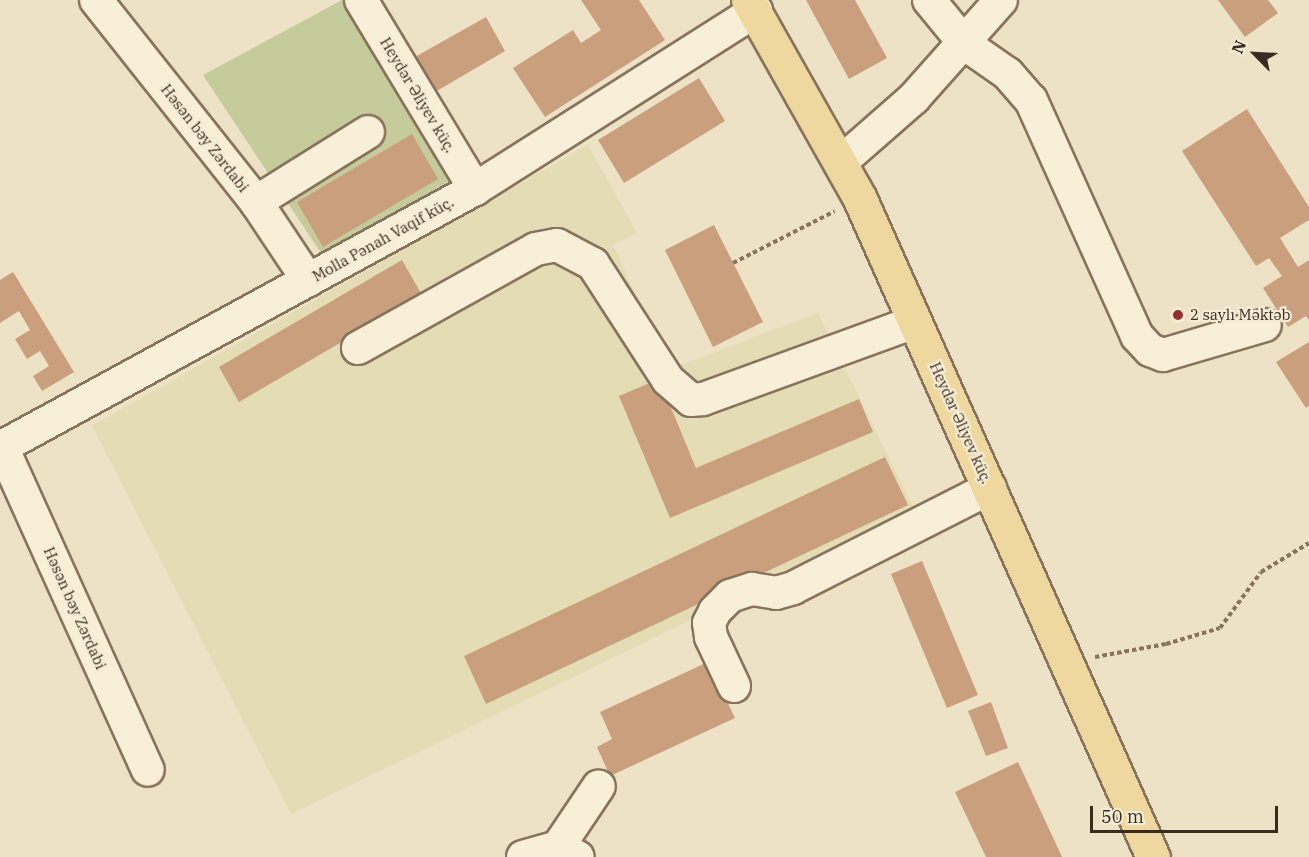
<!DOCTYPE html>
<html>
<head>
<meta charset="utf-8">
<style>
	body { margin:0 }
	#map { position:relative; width:1309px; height:857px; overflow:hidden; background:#ede2c6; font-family:"IBM Plex Serif",serif }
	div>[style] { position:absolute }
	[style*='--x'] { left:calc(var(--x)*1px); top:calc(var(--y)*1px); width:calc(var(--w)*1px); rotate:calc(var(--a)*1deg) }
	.farmland>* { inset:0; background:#e3dcb4 }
	.green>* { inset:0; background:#c5cb9a }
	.building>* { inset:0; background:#ca9f7d }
	.path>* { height:4px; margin-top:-2px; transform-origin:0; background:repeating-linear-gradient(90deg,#88745c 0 4.5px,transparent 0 7.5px) }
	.roads { filter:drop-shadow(2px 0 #88745c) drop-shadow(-2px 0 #88745c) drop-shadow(0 2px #88745c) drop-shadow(0 -2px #88745c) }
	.minor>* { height:32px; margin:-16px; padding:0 16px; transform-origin:16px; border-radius:16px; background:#f8efd9 }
	.major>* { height:33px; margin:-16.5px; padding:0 16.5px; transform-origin:16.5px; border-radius:16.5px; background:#efd89f }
	.dots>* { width:16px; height:16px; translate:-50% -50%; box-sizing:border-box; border:3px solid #f5ecd5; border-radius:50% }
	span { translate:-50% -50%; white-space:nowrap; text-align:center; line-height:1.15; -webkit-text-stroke:4.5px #f5ecd5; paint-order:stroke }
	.street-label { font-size:15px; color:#392c1f }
	.poi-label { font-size:15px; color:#392c1f }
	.left { translate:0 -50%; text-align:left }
	.north { position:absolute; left:1225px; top:24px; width:60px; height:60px; -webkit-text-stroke:4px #f5ecd5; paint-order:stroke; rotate:294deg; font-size:16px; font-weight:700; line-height:24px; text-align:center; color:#392c1f }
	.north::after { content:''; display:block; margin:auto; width:21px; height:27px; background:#392c1f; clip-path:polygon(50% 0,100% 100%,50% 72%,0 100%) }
	.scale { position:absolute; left:1090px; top:806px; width:188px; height:27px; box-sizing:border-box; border:3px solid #392c1f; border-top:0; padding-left:8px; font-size:18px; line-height:21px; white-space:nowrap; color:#392c1f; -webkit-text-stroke:4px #f5ecd5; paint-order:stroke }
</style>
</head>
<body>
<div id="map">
	<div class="farmland">
		<div style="clip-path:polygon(588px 145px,637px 233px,613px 245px,670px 369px,818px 313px,915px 511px,291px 814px,92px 426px)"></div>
	</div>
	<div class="green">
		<div style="clip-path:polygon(342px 0,451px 180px,323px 256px,203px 75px)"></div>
	</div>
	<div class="building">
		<div style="clip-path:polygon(581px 0,639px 0,665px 40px,545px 117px,513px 68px,573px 30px,581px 43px,601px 30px)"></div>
		<div style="clip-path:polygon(806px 0,855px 0,887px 58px,849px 79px)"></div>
		<div style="clip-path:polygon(1218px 0,1268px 0,1278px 13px,1245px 37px)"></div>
		<div style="clip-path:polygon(486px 17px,505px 51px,435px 92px,415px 57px)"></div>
		<div style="clip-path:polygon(699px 78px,725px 121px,624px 183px,598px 140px)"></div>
		<div style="clip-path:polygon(1247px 109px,1309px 207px,1309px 220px,1280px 238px,1298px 267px,1309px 260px,1309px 320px,1306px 316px,1288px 327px,1263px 288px,1282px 276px,1269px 258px,1256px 266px,1182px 151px)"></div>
		<div style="clip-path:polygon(412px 134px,438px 179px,323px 247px,297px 202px)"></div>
		<div style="clip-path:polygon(714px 225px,763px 322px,713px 347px,665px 250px)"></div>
		<div style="clip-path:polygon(402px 260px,422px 295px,239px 402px,219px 367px)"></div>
		<div style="clip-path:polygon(13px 272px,74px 372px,42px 391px,33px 376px,49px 366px,40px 351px,27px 359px,15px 339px,30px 330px,19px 311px,0 323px,0 280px)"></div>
		<div style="clip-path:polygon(1309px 342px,1309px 406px,1306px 408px,1276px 362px)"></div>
		<div style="clip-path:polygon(659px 379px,696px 468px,859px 399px,873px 432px,670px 518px,619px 396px)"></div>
		<div style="clip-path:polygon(885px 457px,908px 505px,486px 704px,464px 656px)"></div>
		<div style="clip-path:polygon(922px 561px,978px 695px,947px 708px,891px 574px)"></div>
		<div style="clip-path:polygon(708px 662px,735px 718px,610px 776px,597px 747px,612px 739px,600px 712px)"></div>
		<div style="clip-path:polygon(991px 702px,1008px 748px,986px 756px,968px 711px)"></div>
		<div style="clip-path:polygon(1018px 762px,1062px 857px,986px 857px,955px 792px)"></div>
	</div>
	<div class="path">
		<div style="--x:733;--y:263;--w:114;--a:-27"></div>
		<div style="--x:1095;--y:657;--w:72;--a:-10.4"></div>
		<div style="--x:1166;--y:644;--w:56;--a:-16.5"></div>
		<div style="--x:1220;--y:628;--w:69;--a:-53.8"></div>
		<div style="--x:1261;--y:572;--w:56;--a:-31.1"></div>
	</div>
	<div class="roads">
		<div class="minor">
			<div style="--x:96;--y:0;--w:258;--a:51.6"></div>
			<div style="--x:256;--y:202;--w:94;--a:56.3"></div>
			<div style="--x:361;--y:0;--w:221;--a:58.9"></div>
			<div style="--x:929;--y:0;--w:57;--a:50.7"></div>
			<div style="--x:965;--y:44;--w:52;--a:34.9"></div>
			<div style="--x:1008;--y:74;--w:35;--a:49"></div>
			<div style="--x:1031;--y:100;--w:259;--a:65.8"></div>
			<div style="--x:1137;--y:336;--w:19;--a:47"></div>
			<div style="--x:1150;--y:350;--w:14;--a:21"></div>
			<div style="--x:1163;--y:355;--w:106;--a:-16.4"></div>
			<div style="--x:841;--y:162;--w:97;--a:-41.2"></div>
			<div style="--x:914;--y:98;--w:131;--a:-48.4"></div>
			<div style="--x:256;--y:202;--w:132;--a:-32"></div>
			<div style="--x:358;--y:348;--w:204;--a:-29.1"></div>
			<div style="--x:536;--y:249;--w:21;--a:-11"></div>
			<div style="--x:557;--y:245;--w:41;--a:27.8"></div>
			<div style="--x:593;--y:264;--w:138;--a:57.1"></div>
			<div style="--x:668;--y:380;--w:30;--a:41"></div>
			<div style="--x:691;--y:400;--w:12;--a:-5"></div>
			<div style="--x:703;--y:399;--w:226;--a:-20"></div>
			<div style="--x:2;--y:447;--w:354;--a:65.7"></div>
			<div style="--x:0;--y:448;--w:541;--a:-28.6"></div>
			<div style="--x:475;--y:189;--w:333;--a:-32.4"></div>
			<div style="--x:734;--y:686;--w:54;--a:-115.1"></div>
			<div style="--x:711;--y:637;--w:14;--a:-98"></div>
			<div style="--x:709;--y:623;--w:13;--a:-63"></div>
			<div style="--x:715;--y:611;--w:21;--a:-45"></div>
			<div style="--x:730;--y:596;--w:23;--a:-18"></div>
			<div style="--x:752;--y:589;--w:24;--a:9"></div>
			<div style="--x:776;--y:593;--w:18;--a:-16"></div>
			<div style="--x:793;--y:588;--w:221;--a:-26.9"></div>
			<div style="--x:558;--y:847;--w:73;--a:-56.1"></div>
			<div style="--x:523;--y:857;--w:36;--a:-16"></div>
			<div style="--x:558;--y:847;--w:22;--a:27"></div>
		</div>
		<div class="major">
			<div style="--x:748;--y:0;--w:228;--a:60.6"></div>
			<div style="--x:860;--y:199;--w:720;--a:66"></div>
		</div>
	</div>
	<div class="dots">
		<div style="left:1178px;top:315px;background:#962f2e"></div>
	</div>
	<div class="street-label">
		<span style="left:418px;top:95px;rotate:59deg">Heydər Əliyev küç.</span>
		<span style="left:205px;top:138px;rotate:52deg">Həsən bəy Zərdabi</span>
		<span style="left:383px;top:239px;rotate:-29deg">Molla Pənah Vaqif küç.</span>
		<span style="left:961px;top:423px;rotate:66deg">Heydər Əliyev küç.</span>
		<span style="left:75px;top:608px;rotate:66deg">Həsən bəy Zərdabi</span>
	</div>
	<div class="poi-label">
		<span class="left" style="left:1190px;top:315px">2 saylı Məktəb</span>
	</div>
	<div class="north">N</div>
	<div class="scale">50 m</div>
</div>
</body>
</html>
